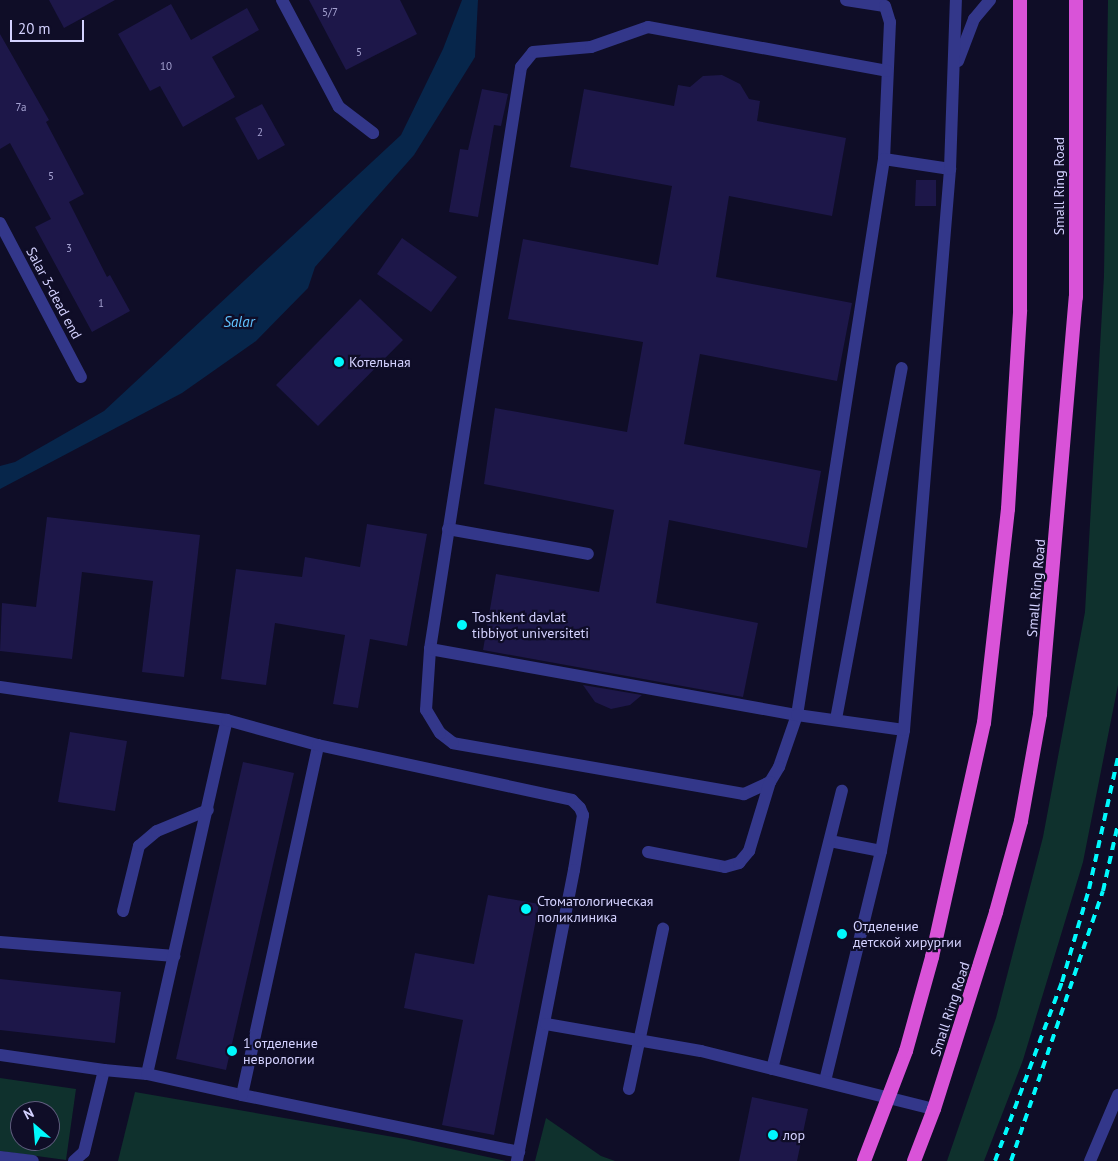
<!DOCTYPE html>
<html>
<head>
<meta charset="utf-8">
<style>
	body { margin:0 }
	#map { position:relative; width:1118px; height:1161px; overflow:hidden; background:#0f0d27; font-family:"PT Sans",sans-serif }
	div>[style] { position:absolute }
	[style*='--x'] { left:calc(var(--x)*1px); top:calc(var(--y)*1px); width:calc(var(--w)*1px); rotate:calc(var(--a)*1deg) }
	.green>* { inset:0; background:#0f312d }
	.water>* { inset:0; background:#07264b }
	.building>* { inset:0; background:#1d1749 }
	.service>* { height:12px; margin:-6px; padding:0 6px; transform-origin:6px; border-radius:6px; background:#33378a }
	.minor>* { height:12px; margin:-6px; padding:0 6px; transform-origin:6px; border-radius:6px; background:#33378a }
	.trunk>* { height:14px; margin:-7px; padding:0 7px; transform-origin:7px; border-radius:7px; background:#d953d8 }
	.rail>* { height:4px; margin-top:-2px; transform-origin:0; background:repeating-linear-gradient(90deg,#00f9fd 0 8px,transparent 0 14px) }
	.dots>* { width:14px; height:14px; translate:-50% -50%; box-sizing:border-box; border:2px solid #0f0d27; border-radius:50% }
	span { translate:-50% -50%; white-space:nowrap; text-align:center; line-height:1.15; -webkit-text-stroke:4.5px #0f0d27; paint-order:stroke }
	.number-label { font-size:11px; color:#a6a3d2 }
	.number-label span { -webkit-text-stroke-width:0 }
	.street-label { font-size:14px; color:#d4d2ff }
	.poi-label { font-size:14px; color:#d4d2ff }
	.left { translate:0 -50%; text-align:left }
	.water-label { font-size:15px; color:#60c3ff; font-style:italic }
	.north { position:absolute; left:10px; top:1101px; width:50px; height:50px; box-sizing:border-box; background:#0f0d27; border:1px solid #5e5c7d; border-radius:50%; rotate:333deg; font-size:14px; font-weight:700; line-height:20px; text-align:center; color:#d4d2ff }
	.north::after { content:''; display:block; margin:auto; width:18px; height:22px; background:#00f9fd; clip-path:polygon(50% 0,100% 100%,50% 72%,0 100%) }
	.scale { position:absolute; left:10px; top:20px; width:74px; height:22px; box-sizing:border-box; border:2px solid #d4d2ff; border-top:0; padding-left:6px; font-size:15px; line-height:18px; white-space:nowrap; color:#d4d2ff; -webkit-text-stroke:4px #0f0d27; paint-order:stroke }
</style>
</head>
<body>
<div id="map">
	<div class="green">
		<div style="clip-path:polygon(1108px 0,1118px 0,1118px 685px,1083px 862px,1023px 1060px,984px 1161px,947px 1161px,996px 1018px,1043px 837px,1085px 612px,1104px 276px)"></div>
		<div style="clip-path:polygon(evenodd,0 1078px,76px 1089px,66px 1160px,0 1151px,0 1078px,20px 1111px,50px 1111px,50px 1141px,20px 1141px,20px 1111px)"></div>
		<div style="clip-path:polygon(135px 1092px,405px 1139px,506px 1161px,118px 1161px)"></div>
		<div style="clip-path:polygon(546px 1118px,601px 1156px,615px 1161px,535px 1161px)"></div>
	</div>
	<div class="water">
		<div style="clip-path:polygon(462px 0,478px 0,475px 57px,414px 155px,315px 267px,308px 288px,256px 341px,182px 393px,0 489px,0 466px,15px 462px,104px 411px,401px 135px,443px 49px)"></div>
	</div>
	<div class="building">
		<div style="clip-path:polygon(49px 0,115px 0,64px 28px)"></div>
		<div style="clip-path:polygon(309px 0,400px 0,417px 34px,346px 70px)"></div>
		<div style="clip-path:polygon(171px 4px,191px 40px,247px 8px,259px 30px,212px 57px,235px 97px,183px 127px,160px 86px,150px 91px,118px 34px)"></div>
		<div style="clip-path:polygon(0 34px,49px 120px,46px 122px,84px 194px,69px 202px,107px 277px,110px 275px,130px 311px,92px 332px,35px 227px,51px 219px,10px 143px,0 149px)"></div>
		<div style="clip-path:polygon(722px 75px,740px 84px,749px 99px,760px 101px,757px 121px,846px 138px,832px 216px,729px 196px,716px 277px,852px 303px,837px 381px,700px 354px,684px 444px,821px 471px,807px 548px,669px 520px,656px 603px,758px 623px,743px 697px,483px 650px,496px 574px,599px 592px,614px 510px,484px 484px,495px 408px,627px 432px,643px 342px,508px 319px,523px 239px,658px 265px,672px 186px,570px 167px,584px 89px,674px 106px,678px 85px,690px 87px,703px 76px)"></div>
		<div style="clip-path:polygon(482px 89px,508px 94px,501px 126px,494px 125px,478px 217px,449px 212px,460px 149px,468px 150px)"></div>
		<div style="clip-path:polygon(262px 104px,285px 145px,258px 160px,235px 118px)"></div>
		<div style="clip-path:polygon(916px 180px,936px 180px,936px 206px,915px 206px)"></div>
		<div style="clip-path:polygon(402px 238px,457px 277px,431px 312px,377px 274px)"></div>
		<div style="clip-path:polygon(360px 299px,403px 340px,318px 426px,276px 385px)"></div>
		<div style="clip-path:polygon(47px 517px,200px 535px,184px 677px,142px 672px,153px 581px,82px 572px,72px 659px,0 651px,2px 603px,36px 607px)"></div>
		<div style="clip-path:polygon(367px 524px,427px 534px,407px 646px,370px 639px,358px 708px,333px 704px,345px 635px,275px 623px,266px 685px,221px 679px,236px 569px,302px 577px,305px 557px,360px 567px)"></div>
		<div style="clip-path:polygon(583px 685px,642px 695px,630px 705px,611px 709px,595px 702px)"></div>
		<div style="clip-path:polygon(70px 732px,127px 741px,115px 811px,58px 802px)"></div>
		<div style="clip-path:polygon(243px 762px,294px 773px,226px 1070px,176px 1059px)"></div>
		<div style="clip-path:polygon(488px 895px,539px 904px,494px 1135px,442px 1125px,463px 1020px,404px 1008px,415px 953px,474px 964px)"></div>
		<div style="clip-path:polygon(0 979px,121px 992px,115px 1043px,0 1030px)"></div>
		<div style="clip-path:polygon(752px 1097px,808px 1109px,797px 1161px,739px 1161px)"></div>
	</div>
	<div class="service">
		<div style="--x:846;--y:0;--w:39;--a:9"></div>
		<div style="--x:885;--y:6;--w:17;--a:73"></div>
		<div style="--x:890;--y:22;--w:137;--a:92.5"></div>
		<div style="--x:884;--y:159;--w:563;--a:98.89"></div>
		<div style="--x:797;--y:715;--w:55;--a:109.1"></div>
		<div style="--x:779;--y:767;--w:17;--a:121"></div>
		<div style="--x:770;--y:782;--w:29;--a:155"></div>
		<div style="--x:744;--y:794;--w:295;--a:-170.1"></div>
		<div style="--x:453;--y:743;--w:16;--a:-142"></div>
		<div style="--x:440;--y:733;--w:27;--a:-121"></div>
		<div style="--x:426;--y:710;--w:61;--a:-86.2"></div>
		<div style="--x:430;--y:649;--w:589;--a:-81.11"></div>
		<div style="--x:521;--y:67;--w:19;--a:-51"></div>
		<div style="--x:533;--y:52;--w:58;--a:-4.9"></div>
		<div style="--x:591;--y:47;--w:60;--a:-19.3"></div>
		<div style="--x:648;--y:27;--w:243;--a:10.4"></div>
		<div style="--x:958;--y:61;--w:45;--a:-69.1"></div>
		<div style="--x:974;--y:19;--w:25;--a:-50"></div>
		<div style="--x:884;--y:159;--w:67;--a:8.6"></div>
		<div style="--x:448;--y:529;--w:142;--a:10.1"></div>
		<div style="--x:430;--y:649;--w:373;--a:10.2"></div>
		<div style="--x:797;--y:715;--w:108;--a:8"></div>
		<div style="--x:836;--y:719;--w:357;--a:-79.4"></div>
		<div style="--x:830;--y:841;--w:52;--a:11.1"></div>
		<div style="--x:648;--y:852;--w:78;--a:11"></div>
		<div style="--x:725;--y:867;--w:15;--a:-16"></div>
		<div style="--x:739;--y:863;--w:16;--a:-50"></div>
		<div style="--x:749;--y:851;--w:72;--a:-73.1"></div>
		<div style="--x:123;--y:911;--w:67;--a:-76.2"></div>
		<div style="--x:139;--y:846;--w:23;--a:-40"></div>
		<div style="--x:157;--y:831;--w:55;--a:-22.4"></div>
		<div style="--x:0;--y:942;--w:175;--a:4.6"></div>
		<div style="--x:0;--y:1055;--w:105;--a:8.2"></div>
		<div style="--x:772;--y:1069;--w:287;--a:-75.9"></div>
		<div style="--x:147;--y:1074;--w:363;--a:-77.3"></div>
		<div style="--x:825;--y:1081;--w:237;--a:-76.3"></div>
		<div style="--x:881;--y:851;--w:123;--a:-79.2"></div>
		<div style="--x:904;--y:730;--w:563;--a:-85.31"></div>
		<div style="--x:950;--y:169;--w:169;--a:-88"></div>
		<div style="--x:629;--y:1089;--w:164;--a:-78"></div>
		<div style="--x:242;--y:1095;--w:283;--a:11.6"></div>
		<div style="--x:0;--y:1157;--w:33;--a:7"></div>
		<div style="--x:74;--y:1161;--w:13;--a:-42"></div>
		<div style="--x:84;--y:1152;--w:84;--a:-76.3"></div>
		<div style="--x:104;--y:1070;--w:43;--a:5.3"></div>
		<div style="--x:147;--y:1074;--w:97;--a:12.5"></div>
		<div style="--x:242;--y:1095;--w:358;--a:-77.7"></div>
		<div style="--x:1090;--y:1161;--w:72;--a:-67"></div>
	</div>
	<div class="minor">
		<div style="--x:282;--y:0;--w:121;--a:62"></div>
		<div style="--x:339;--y:107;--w:43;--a:37.4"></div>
		<div style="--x:0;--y:223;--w:174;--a:62.3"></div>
		<div style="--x:0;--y:687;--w:229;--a:8.3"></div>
		<div style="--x:227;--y:720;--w:94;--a:15.4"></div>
		<div style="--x:318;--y:745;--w:260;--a:12.2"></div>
		<div style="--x:572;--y:800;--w:11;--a:45"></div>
		<div style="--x:580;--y:808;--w:8;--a:67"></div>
		<div style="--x:583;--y:815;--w:56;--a:99.3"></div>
		<div style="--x:574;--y:870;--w:297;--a:101.1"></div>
		<div style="--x:546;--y:1024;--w:157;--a:9.9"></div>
		<div style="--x:701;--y:1051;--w:240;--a:14"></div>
	</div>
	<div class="trunk">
		<div style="--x:864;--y:1161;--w:118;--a:-69.1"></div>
		<div style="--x:906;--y:1051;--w:98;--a:-74.5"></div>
		<div style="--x:932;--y:957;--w:240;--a:-77.5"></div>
		<div style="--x:984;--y:723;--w:215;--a:-83.6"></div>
		<div style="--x:1008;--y:509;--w:199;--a:-86.5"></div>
		<div style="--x:1020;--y:310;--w:310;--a:-90"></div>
		<div style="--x:914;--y:1161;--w:56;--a:-69"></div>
		<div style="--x:934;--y:1109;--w:207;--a:-72.5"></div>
		<div style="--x:996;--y:912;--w:94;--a:-74.6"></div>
		<div style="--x:1021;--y:821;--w:109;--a:-79.9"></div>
		<div style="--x:1040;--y:714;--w:419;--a:-85.1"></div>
		<div style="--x:1076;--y:297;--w:297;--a:-90"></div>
	</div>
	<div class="rail">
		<div style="--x:995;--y:1161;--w:191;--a:-69.5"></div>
		<div style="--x:1062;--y:982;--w:97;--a:-73.8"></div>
		<div style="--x:1089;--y:889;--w:135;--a:-77.6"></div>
		<div style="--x:1011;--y:1161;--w:285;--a:-71.2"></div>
		<div style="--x:1103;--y:891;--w:69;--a:-77.4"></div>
	</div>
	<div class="dots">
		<div style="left:339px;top:362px;background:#00f9fd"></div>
		<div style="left:462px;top:625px;background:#00f9fd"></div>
		<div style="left:526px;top:909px;background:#00f9fd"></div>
		<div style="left:842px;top:934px;background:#00f9fd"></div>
		<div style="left:232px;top:1051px;background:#00f9fd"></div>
		<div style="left:773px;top:1135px;background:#00f9fd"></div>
	</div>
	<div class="number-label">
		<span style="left:330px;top:12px">5/7</span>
		<span style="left:359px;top:52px">5</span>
		<span style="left:166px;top:66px">10</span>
		<span style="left:21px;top:107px">7a</span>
		<span style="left:260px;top:132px">2</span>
		<span style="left:51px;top:176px">5</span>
		<span style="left:69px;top:248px">3</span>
		<span style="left:101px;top:303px">1</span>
	</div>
	<div class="street-label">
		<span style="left:1059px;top:186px;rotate:-90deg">Small Ring Road</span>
		<span style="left:54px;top:293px;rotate:62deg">Salar 3-dead end</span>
		<span style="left:1036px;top:588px;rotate:-85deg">Small Ring Road</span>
		<span style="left:950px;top:1009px;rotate:-72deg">Small Ring Road</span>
	</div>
	<div class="poi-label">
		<span class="left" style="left:349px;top:362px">Котельная</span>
		<span class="left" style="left:472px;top:625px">Toshkent davlat<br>tibbiyot universiteti</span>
		<span class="left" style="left:537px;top:909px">Стоматологическая<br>поликлиника</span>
		<span class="left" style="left:853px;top:934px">Отделение<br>детской хирургии</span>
		<span class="left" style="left:243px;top:1051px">1 отделение<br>неврологии</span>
		<span class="left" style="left:783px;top:1135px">лор</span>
	</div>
	<div class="water-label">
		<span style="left:239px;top:322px">Salar</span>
	</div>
	<div class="north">N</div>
	<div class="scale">20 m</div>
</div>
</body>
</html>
